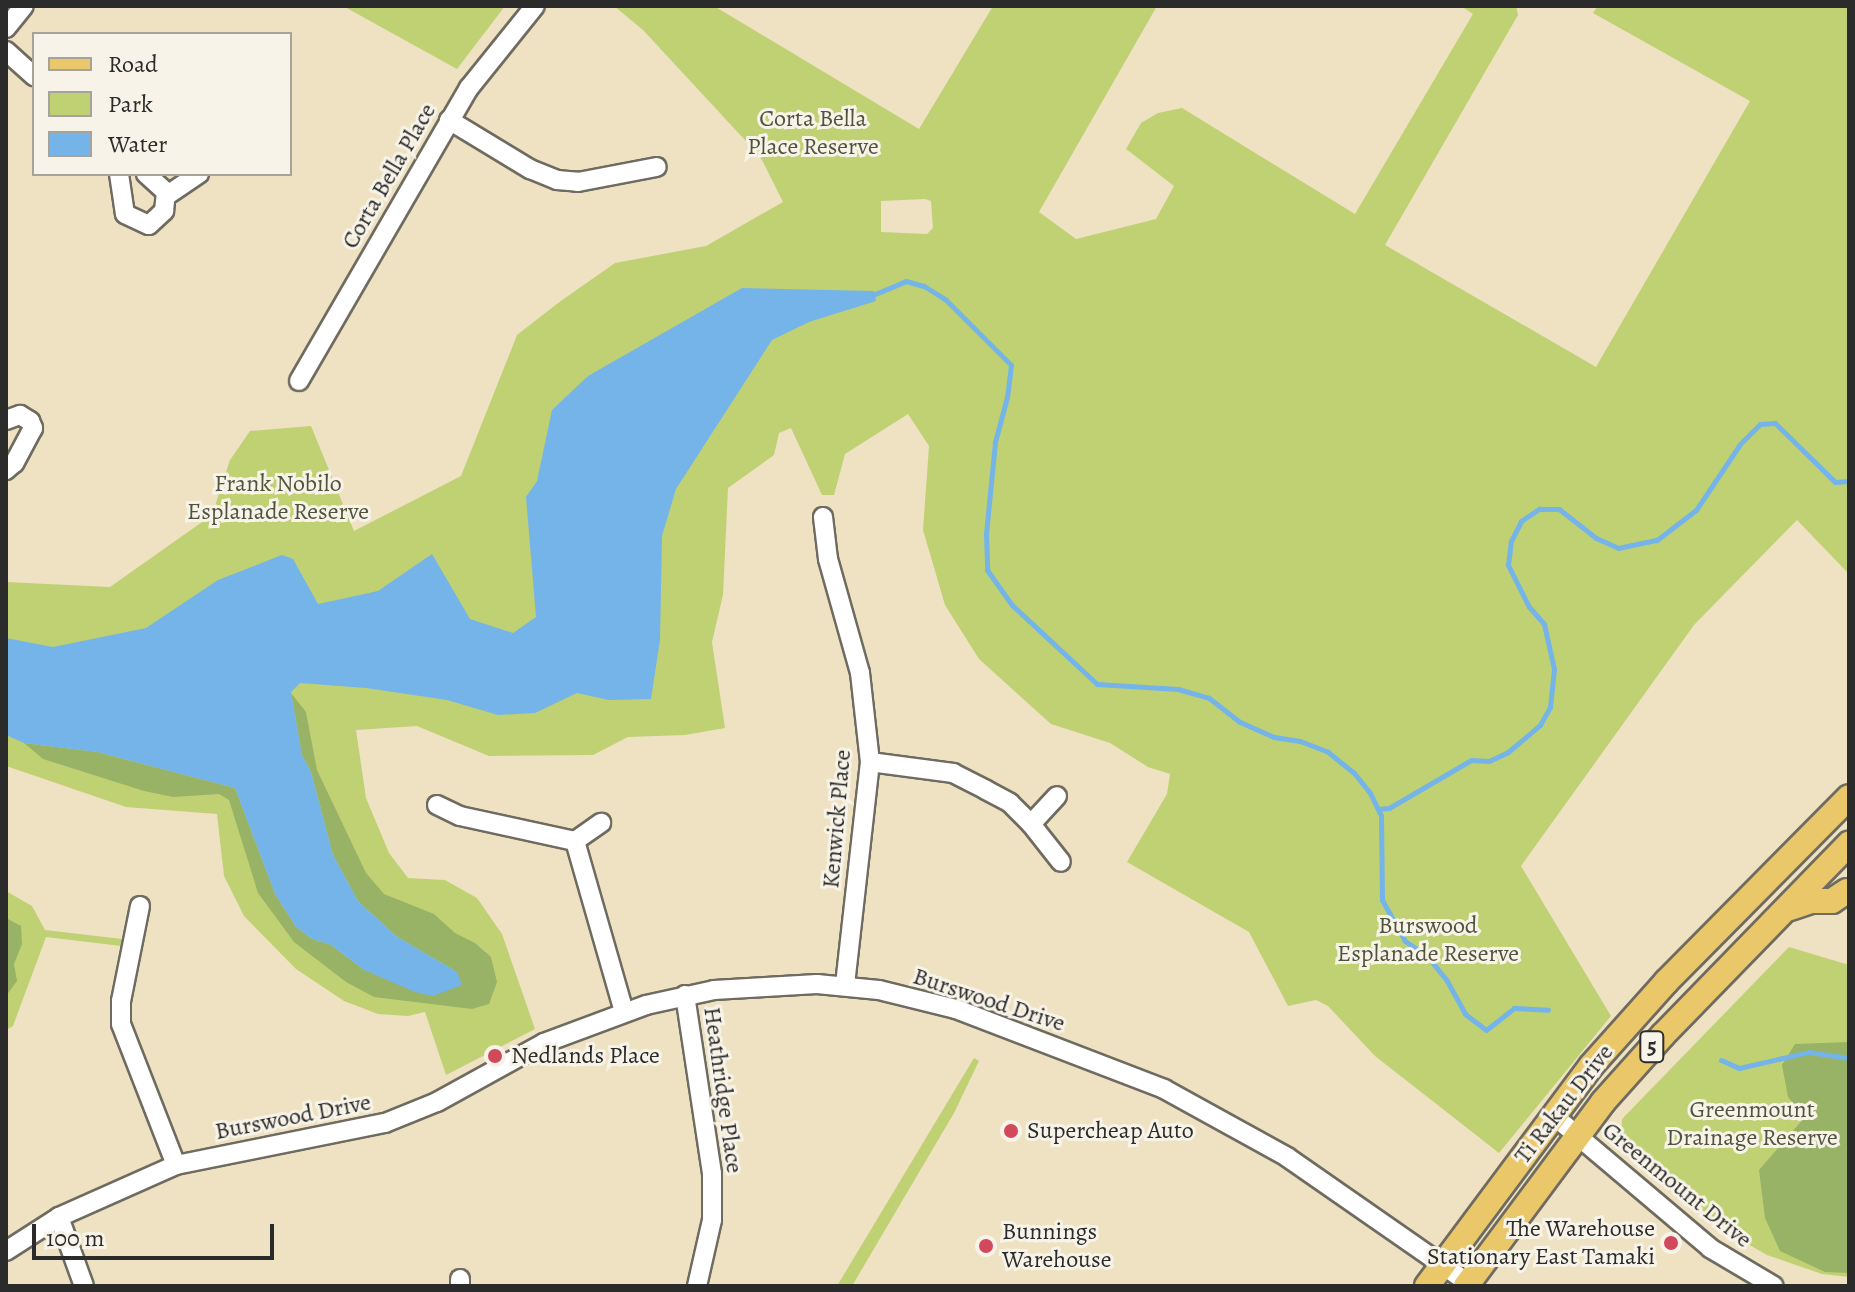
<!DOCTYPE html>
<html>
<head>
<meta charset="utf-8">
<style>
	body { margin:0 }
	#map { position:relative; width:1855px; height:1292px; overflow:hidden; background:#eee2c3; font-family:Alegreya,serif }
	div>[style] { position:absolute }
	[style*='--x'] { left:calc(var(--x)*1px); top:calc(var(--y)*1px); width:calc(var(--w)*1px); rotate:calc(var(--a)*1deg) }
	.green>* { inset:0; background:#c0d173 }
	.forest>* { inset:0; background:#98b365 }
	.water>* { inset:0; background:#74b4e8 }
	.stream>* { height:5px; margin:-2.5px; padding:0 2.5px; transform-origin:2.5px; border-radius:2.5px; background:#74b4e8 }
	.roads { filter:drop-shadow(2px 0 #6f6b60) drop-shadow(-2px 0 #6f6b60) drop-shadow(0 2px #6f6b60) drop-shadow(0 -2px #6f6b60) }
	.minor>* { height:18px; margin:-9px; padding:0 9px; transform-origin:9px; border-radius:9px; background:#fff }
	.major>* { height:24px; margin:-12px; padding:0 12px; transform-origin:12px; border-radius:12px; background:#eac769 }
	.dots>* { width:22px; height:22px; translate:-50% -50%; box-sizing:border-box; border:4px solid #f7f3e8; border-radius:50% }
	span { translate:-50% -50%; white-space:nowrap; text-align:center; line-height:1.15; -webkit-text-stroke:6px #f7f3e8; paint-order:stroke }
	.shield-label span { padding:2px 6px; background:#f7f3e8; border:2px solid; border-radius:6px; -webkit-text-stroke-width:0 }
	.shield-label { font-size:22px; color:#2b2b2b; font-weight:700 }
	.park-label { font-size:24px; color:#50543d }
	.street-label { font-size:24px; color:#2b2b2b }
	.poi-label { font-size:24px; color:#2b2b2b }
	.left { translate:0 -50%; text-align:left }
	.right { translate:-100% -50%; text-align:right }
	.frame { position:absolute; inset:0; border:8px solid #2b2b2b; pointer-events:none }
	.legend { position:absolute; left:32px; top:32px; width:260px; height:144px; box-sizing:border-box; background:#f7f3e8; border:2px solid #a5a39c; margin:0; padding:10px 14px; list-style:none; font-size:24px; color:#2b2b2b }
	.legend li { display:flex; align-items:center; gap:16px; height:40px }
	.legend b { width:40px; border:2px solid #a5a39c }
	.scale { position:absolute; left:32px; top:1224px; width:242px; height:36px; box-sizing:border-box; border:4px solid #2b2b2b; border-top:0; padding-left:10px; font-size:24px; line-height:28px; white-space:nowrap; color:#2b2b2b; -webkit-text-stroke:6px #f7f3e8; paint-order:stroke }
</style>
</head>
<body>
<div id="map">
	<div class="green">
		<div style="clip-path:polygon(343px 6px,505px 6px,457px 69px)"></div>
		<div style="clip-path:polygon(evenodd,614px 6px,714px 6px,919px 129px,993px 6px,1157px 6px,1039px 212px,1076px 239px,1156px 219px,1174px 186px,1126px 149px,1141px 123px,1158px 113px,1182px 108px,1355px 214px,1473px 14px,1461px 6px,1516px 6px,1518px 15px,1385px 245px,1596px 367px,1750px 101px,1593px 13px,1598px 6px,1849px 6px,1849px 574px,1797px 520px,1694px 625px,1521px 866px,1611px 1016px,1499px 1153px,1375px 1056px,1328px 1006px,1316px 1000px,1288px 1006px,1249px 932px,1127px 862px,1167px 794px,1170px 774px,1148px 767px,1110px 743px,1051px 724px,979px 659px,945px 605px,923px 530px,929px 446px,908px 414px,845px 454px,834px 495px,822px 495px,791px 428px,779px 433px,774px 455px,728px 488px,723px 595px,712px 642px,725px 728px,685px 735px,628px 737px,593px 755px,489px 756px,417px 726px,356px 730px,366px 798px,389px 853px,408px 878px,445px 880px,477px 898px,502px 934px,535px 1029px,446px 1075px,425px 1012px,408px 1016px,378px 1014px,344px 1001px,296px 969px,244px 916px,224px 876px,217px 814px,126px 807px,6px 766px,6px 582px,110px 587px,212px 515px,230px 460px,250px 431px,311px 426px,354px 531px,461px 476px,517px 335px,558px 303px,615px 263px,706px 246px,783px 202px,762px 160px,744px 139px,643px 30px,614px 6px,925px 199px,931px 201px,933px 228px,927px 234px,881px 232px,881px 201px,925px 199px)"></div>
		<div style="clip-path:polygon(6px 891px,32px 906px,45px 930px,122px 939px,121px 946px,46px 937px,13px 1026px,6px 1030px)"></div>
		<div style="clip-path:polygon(1789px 947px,1849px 965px,1849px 1277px,1822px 1274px,1767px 1255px,1734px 1236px,1621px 1143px,1622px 1119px)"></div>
		<div style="clip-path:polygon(974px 1058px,979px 1061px,954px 1113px,852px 1286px,837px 1286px)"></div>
	</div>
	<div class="forest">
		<div style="clip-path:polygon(291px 693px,306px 712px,317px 770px,366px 873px,384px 894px,434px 914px,455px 933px,475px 943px,491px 957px,497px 982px,489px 1004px,472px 1009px,374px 997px,346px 982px,294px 942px,258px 893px,229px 800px,219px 794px,173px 797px,144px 791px,43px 759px,24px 743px,97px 752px,235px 788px,275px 894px,296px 927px,312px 939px,331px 945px,364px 970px,457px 972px,396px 936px,358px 901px,333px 855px,311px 772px,302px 755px)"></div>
		<div style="clip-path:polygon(6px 918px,21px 926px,22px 944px,14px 964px,17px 981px,6px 996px)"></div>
		<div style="clip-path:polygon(1849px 1042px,1849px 1273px,1825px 1272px,1780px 1251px,1765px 1218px,1759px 1170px,1805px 1117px,1788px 1097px,1782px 1065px,1795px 1044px)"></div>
	</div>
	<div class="water">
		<div style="clip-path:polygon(742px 288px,874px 291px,876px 301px,809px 322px,772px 340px,676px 489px,662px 536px,660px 640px,651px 699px,609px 700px,577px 693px,535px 713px,498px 715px,447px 700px,366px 688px,300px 683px,291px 692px,302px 755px,311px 772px,333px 855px,358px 901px,396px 936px,457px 972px,462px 985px,433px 996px,415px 992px,364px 970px,331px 945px,312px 939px,296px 927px,275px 894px,235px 788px,97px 752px,24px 743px,6px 735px,6px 638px,53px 647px,146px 628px,218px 580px,282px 555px,293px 559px,318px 604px,378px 591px,432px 554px,470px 619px,513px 633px,536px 617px,526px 497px,537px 481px,552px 410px,588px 376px)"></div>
	</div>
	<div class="stream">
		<div style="--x:868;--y:297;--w:41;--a:-22.8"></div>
		<div style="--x:906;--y:281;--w:19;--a:16"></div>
		<div style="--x:924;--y:286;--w:26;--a:32"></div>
		<div style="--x:946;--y:300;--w:92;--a:45"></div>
		<div style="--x:1011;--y:365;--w:32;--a:97"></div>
		<div style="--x:1007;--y:397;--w:47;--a:104.9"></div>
		<div style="--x:995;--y:442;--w:92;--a:95.6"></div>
		<div style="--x:986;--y:534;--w:36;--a:88"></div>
		<div style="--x:987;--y:570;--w:43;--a:54.5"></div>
		<div style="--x:1012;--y:605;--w:116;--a:42.9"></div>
		<div style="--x:1097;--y:684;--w:81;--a:3.5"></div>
		<div style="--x:1178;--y:689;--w:32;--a:16"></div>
		<div style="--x:1209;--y:698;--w:39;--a:38"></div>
		<div style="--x:1240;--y:722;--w:37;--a:24"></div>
		<div style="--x:1274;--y:737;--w:26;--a:9"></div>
		<div style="--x:1300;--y:741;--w:30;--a:21"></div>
		<div style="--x:1328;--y:752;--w:33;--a:39"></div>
		<div style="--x:1354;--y:773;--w:26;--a:51"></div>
		<div style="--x:1370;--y:793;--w:25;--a:64"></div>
		<div style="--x:1381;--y:816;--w:84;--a:89.3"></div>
		<div style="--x:1382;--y:900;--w:47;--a:60.7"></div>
		<div style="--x:1405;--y:941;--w:27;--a:34"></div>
		<div style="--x:1427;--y:956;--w:32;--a:51"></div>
		<div style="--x:1447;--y:981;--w:38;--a:61"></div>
		<div style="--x:1465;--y:1014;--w:26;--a:37"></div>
		<div style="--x:1486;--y:1030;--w:36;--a:-38"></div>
		<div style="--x:1514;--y:1008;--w:34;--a:3"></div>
		<div style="--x:1378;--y:809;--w:11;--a:-5"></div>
		<div style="--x:1389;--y:808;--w:95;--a:-30.3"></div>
		<div style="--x:1471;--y:760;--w:18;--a:3"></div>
		<div style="--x:1489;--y:761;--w:21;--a:-25"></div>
		<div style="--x:1508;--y:752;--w:42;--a:-40.2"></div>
		<div style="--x:1540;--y:725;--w:21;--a:-61"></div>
		<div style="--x:1550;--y:707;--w:38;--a:-84"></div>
		<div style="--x:1554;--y:669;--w:46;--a:-102.5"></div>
		<div style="--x:1544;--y:624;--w:23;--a:-131"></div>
		<div style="--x:1529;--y:607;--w:47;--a:-116.6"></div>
		<div style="--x:1508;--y:565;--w:24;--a:-83"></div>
		<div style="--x:1511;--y:541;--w:22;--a:-63"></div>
		<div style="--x:1521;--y:521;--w:22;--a:-34"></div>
		<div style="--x:1539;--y:509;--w:20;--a:0"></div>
		<div style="--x:1559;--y:509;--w:47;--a:38.1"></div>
		<div style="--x:1596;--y:538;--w:24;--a:24"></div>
		<div style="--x:1618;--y:548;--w:40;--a:-12"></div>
		<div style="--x:1657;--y:540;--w:49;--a:-37.6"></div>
		<div style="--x:1696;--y:510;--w:79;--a:-56.3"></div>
		<div style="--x:1740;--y:444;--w:28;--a:-45"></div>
		<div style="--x:1760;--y:424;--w:15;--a:-4"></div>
		<div style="--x:1775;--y:423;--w:84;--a:44.5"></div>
		<div style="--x:1835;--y:482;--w:14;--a:-4"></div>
		<div style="--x:1721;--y:1060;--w:20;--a:24"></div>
		<div style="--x:1739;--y:1068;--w:72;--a:-12.9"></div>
		<div style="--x:1809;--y:1052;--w:40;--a:8.5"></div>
	</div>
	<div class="roads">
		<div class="minor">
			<div style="--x:6;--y:28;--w:28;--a:-51"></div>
			<div style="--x:6;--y:51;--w:38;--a:42"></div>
			<div style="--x:449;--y:120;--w:95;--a:31.2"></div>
			<div style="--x:530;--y:169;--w:29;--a:22"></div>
			<div style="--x:557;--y:180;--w:21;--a:5"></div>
			<div style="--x:578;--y:182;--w:80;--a:-10.8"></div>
			<div style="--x:119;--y:174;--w:40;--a:81.5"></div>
			<div style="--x:125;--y:214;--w:26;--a:25"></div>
			<div style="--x:149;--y:225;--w:21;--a:-43"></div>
			<div style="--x:164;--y:211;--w:19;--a:-84"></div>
			<div style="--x:166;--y:192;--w:27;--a:-138"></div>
			<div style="--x:166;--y:196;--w:40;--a:-34"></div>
			<div style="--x:299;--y:381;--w:339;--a:-59.9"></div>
			<div style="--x:469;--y:88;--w:105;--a:-51.2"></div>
			<div style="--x:6;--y:420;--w:15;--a:-20"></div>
			<div style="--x:20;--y:415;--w:12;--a:31"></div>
			<div style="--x:30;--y:421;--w:8;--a:67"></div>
			<div style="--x:33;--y:428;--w:40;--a:118"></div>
			<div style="--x:14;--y:463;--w:11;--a:139"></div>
			<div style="--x:823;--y:517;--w:42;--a:83.2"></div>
			<div style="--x:828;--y:559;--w:118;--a:74.3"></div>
			<div style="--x:860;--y:673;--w:90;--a:83.6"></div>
			<div style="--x:870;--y:762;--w:225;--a:96.4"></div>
			<div style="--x:870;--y:762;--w:84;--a:7.5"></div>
			<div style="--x:953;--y:773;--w:37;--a:27"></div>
			<div style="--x:986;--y:790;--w:27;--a:28"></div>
			<div style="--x:1010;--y:803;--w:30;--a:45"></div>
			<div style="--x:1031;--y:824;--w:48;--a:51.7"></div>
			<div style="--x:437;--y:805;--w:25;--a:26"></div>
			<div style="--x:460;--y:816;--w:118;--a:12.3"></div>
			<div style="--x:575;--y:841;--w:178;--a:74"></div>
			<div style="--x:1031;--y:824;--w:38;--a:-47"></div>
			<div style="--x:575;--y:841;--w:32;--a:-35"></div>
			<div style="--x:140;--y:906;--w:97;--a:101.3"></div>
			<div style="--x:121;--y:1001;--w:23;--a:90"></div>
			<div style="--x:121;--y:1024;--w:151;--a:68.7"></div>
			<div style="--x:685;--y:995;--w:181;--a:81.4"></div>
			<div style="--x:712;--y:1174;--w:46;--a:90"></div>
			<div style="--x:712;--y:1220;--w:68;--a:102.8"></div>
			<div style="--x:1554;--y:1116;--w:204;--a:40.2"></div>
			<div style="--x:1710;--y:1248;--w:74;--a:30.7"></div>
			<div style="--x:59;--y:1217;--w:73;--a:70.1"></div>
			<div style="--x:6;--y:1251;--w:63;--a:-32.7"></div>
			<div style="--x:59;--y:1217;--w:128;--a:-24"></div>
			<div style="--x:176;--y:1165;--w:213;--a:-11.4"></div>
			<div style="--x:385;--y:1123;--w:56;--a:-22"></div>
			<div style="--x:437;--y:1102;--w:122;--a:-28.9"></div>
			<div style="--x:544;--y:1043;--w:109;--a:-20.4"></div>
			<div style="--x:646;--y:1005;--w:70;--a:-12.4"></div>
			<div style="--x:714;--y:990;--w:103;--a:-3.3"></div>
			<div style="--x:817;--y:984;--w:62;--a:5.5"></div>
			<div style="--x:879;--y:990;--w:79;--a:13.9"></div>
			<div style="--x:956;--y:1009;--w:223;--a:21"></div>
			<div style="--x:1164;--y:1089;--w:141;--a:28.9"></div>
			<div style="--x:1287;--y:1157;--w:221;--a:34.8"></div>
			<div style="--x:460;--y:1279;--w:7;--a:90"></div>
		</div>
		<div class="major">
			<div style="--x:1790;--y:908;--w:22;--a:-18"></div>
			<div style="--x:1811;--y:901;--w:21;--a:0"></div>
			<div style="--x:1832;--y:901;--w:18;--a:-34"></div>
			<div style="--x:1427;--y:1286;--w:274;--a:-53.3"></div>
			<div style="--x:1591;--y:1066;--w:113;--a:-48.2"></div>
			<div style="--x:1666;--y:982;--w:260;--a:-45.3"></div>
			<div style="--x:1466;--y:1286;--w:229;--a:-53.3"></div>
			<div style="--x:1603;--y:1102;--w:90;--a:-48.2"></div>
			<div style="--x:1663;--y:1035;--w:267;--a:-45.8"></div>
		</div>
	</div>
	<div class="dots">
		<div style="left:495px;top:1056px;background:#d1495b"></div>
		<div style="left:1011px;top:1131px;background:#d1495b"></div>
		<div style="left:1671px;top:1243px;background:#d1495b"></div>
		<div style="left:986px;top:1246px;background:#d1495b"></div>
	</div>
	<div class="shield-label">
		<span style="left:1652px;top:1047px">5</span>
	</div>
	<div class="park-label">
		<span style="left:813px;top:133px">Corta Bella<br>Place Reserve</span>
		<span style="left:278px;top:498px">Frank Nobilo<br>Esplanade Reserve</span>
		<span style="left:1428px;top:940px">Burswood<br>Esplanade Reserve</span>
		<span style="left:1752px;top:1124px">Greenmount<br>Drainage Reserve</span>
	</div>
	<div class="street-label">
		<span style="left:389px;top:176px;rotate:-60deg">Corta Bella Place</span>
		<span style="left:837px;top:819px;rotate:-85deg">Kenwick Place</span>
		<span style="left:989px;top:1000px;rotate:18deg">Burswood Drive</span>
		<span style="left:723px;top:1090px;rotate:82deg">Heathridge Place</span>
		<span style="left:1564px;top:1104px;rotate:-52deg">Ti Rakau Drive</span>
		<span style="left:293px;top:1117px;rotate:-11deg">Burswood Drive</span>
		<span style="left:1677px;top:1185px;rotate:39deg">Greenmount Drive</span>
	</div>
	<div class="poi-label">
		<span class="left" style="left:511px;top:1056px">Nedlands Place</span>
		<span class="left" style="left:1027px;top:1131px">Supercheap Auto</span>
		<span class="right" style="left:1655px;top:1243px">The Warehouse<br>Stationary East Tamaki</span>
		<span class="left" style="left:1002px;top:1246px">Bunnings<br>Warehouse</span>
	</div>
	<div class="frame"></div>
	<ul class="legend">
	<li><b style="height:10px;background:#eac769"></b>Road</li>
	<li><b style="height:22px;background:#c0d173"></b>Park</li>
	<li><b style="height:22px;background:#74b4e8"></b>Water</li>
	</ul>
	<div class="scale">100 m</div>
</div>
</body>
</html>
